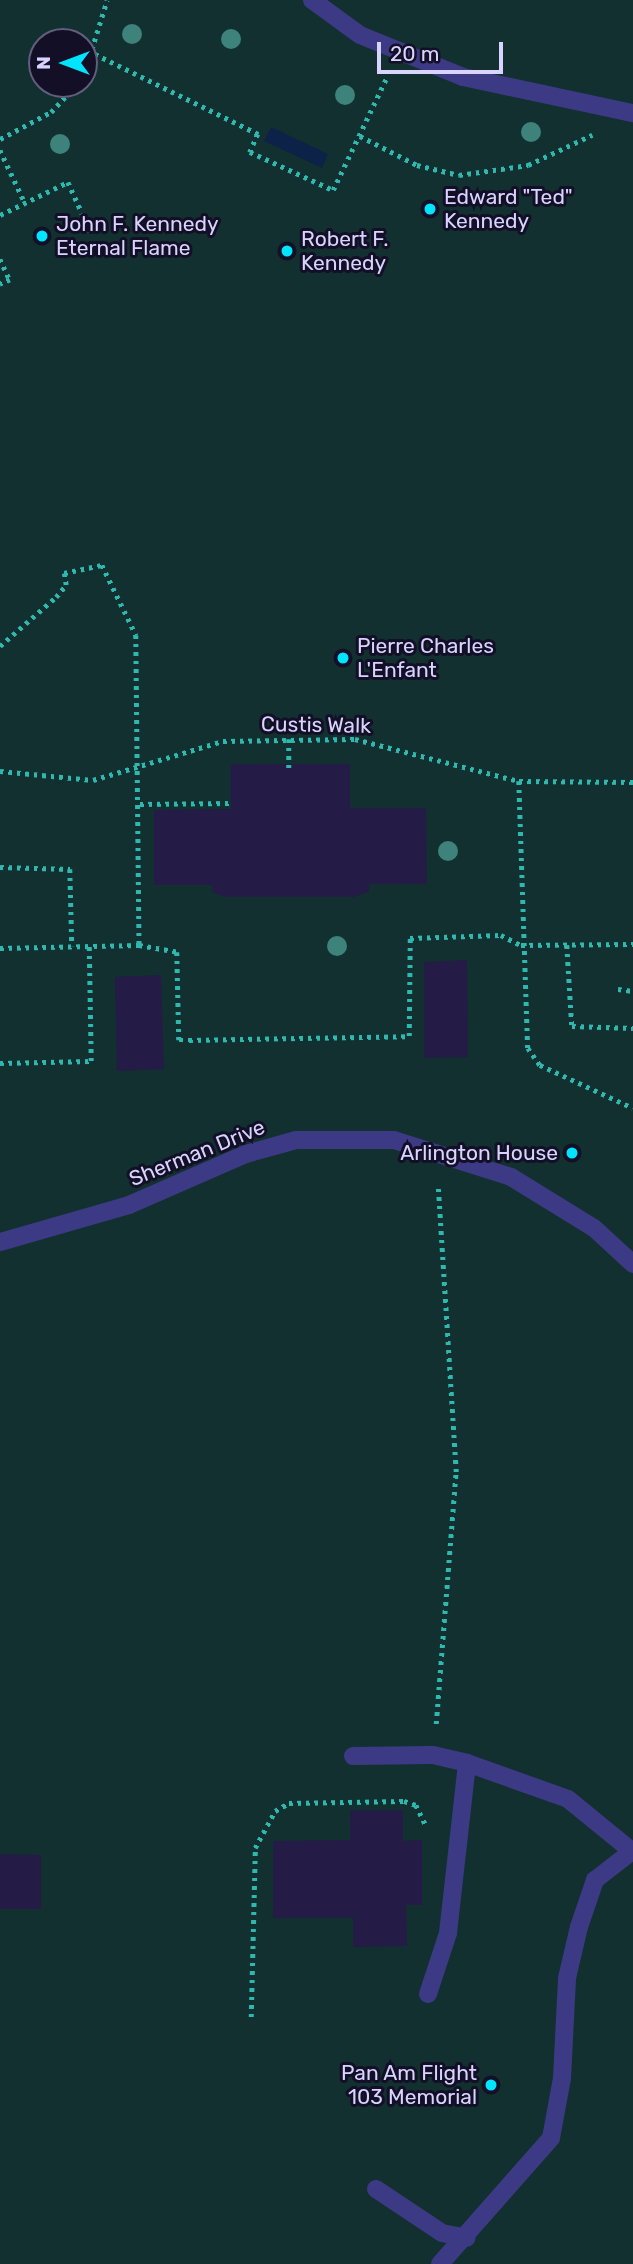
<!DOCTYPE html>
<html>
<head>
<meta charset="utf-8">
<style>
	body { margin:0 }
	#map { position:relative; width:633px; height:2264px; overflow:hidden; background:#130f26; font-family:Rubik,sans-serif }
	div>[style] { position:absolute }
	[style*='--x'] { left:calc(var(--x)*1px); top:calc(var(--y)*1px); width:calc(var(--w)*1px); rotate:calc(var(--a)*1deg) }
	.green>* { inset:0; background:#12302f }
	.water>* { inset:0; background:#0c2248 }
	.building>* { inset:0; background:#241b47 }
	.path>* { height:4.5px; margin-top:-2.25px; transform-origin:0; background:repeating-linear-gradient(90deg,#2fb8b0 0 3.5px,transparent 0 8.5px) }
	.lane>* { height:18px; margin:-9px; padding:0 9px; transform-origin:9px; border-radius:9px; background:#3d3a85 }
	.trees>* { width:20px; height:20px; margin:-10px; border-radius:50%; background:#3d827b }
	.dots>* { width:19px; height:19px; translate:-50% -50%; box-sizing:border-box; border:4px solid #130f26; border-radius:50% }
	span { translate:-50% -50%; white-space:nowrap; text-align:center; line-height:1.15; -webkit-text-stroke:6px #130f26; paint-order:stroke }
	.poi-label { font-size:21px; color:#d9d4ff }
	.left { translate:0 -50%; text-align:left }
	.right { translate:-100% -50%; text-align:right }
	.street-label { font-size:21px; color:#d9d4ff }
	.north { position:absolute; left:28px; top:28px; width:70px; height:70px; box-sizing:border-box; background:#130f26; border:2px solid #625e7d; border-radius:50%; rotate:270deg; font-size:19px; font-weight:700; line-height:28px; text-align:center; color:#d9d4ff }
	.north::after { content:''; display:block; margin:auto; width:24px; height:32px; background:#00e5ff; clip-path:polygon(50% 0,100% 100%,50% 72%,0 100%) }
	.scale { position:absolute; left:377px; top:42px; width:126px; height:32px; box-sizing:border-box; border:4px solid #d9d4ff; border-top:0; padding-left:9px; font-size:21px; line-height:24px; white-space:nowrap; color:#d9d4ff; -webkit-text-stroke:5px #130f26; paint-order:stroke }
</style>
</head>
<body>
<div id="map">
	<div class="green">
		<div style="clip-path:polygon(evenodd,0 0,633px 0,633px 2264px,0 2264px,0 0,42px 42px,84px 42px,84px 84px,42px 84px,42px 42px)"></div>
	</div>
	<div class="water">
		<div style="clip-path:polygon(271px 127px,328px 154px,322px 168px,264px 141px)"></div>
	</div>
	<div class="building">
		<div style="clip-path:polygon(231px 764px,350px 764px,350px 808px,426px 808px,427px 884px,369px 884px,369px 892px,353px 897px,225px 897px,212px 892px,212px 885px,154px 885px,154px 810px,231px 809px)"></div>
		<div style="clip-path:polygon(467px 960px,468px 1057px,424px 1058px,424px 962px)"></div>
		<div style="clip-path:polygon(161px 975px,164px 1069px,117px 1071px,115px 977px)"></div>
		<div style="clip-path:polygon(350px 1810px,403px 1810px,403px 1841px,422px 1840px,422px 1905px,406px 1905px,407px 1946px,353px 1947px,353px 1918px,273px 1918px,273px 1841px,350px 1840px)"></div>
		<div style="clip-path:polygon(0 1854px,41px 1855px,41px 1909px,0 1909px)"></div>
	</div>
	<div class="path">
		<div style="--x:95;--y:54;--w:182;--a:26.1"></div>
		<div style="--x:258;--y:134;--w:20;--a:114"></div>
		<div style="--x:250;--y:152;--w:91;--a:24.6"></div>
		<div style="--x:333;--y:190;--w:123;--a:-64.5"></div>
		<div style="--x:84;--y:74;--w:77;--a:-72.7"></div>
		<div style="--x:360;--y:136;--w:64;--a:27"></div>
		<div style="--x:417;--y:165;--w:43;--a:13.4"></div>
		<div style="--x:459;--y:175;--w:70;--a:-8.2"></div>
		<div style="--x:528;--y:165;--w:71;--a:-25.1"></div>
		<div style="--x:0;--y:139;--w:58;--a:-27.9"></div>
		<div style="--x:51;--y:112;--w:38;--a:-47"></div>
		<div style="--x:0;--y:150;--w:59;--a:64.7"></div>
		<div style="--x:0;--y:215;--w:76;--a:-25.9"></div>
		<div style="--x:68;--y:182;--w:58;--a:65.6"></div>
		<div style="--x:0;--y:259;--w:23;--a:65"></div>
		<div style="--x:10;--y:280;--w:11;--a:158"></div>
		<div style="--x:0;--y:646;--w:74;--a:-41.2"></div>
		<div style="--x:56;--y:597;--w:16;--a:-50"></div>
		<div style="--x:66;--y:585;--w:12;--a:-99"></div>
		<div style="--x:64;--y:573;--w:39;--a:-12"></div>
		<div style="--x:102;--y:565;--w:78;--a:64.1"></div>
		<div style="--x:136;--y:635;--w:310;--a:89.4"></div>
		<div style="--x:289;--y:739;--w:33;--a:90"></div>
		<div style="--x:0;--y:771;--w:93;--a:5.5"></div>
		<div style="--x:93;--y:780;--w:136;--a:-16.7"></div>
		<div style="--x:223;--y:741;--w:132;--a:-0.9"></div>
		<div style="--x:355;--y:739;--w:169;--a:14.4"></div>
		<div style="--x:519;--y:781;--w:114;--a:0.5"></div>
		<div style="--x:519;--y:781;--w:267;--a:88.1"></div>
		<div style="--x:528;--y:1048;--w:21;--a:55"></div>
		<div style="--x:540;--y:1065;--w:102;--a:24.8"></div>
		<div style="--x:140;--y:804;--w:91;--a:-0.6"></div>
		<div style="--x:0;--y:867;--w:70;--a:1.6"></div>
		<div style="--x:70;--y:869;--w:77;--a:88.5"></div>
		<div style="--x:567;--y:945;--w:81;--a:86.5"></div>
		<div style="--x:572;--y:1026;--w:61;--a:1.9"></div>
		<div style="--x:0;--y:948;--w:139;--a:-1.2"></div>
		<div style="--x:139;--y:945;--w:39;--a:10"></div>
		<div style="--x:177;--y:952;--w:88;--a:88.7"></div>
		<div style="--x:179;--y:1040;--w:10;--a:0"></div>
		<div style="--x:189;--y:1040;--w:220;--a:-1"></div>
		<div style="--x:409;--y:1036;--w:98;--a:-89.4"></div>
		<div style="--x:410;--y:938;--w:91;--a:-1.9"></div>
		<div style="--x:501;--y:935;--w:22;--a:27"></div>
		<div style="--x:521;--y:945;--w:112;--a:-0.5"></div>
		<div style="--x:618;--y:989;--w:15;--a:8"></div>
		<div style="--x:0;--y:1063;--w:91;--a:-1.3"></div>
		<div style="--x:91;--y:1061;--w:115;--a:-91"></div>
		<div style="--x:436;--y:1724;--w:253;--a:-85.5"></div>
		<div style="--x:456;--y:1472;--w:288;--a:-93.6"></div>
		<div style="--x:251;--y:2017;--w:169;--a:-88.6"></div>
		<div style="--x:255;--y:1848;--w:42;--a:-61.6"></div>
		<div style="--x:275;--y:1811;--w:16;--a:-30"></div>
		<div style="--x:289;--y:1803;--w:115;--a:-1"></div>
		<div style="--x:404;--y:1801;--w:13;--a:18"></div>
		<div style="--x:416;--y:1805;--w:25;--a:64"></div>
	</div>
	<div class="lane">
		<div style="--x:312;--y:0;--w:59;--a:36.1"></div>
		<div style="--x:360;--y:35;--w:111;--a:22.2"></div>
		<div style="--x:463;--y:77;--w:174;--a:12"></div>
		<div style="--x:0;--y:1242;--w:134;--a:-16"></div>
		<div style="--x:129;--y:1205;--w:128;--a:-23.6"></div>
		<div style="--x:246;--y:1154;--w:52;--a:-15.6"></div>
		<div style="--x:296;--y:1140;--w:98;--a:0"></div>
		<div style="--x:394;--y:1140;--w:123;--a:17.5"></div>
		<div style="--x:511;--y:1177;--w:97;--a:31.6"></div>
		<div style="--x:594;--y:1228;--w:53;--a:42.7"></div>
		<div style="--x:353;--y:1756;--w:80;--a:-0.7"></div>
		<div style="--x:433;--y:1755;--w:35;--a:13"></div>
		<div style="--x:467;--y:1763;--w:107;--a:19.6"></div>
		<div style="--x:568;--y:1799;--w:84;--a:39.2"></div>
		<div style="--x:428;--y:1994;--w:64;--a:-71.8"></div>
		<div style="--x:448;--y:1933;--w:171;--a:-83.6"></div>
		<div style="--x:376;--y:2189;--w:79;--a:33.7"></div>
		<div style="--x:442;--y:2233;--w:25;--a:11"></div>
		<div style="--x:440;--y:2264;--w:168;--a:-48.6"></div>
		<div style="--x:551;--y:2138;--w:61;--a:-79.6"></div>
		<div style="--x:562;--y:2078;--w:100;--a:-87.1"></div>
		<div style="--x:567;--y:1978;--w:52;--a:-76.8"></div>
		<div style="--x:579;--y:1927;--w:50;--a:-71.2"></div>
		<div style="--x:595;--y:1880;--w:46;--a:-37.9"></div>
	</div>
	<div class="trees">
		<div style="left:132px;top:34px"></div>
		<div style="left:231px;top:39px"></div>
		<div style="left:345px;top:95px"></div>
		<div style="left:531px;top:132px"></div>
		<div style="left:60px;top:144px"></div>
		<div style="left:448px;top:851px"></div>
		<div style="left:337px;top:946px"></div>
	</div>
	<div class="dots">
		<div style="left:430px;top:209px;background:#00e5ff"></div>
		<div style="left:42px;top:236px;background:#00e5ff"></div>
		<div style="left:287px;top:251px;background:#00e5ff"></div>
		<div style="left:343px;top:658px;background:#00e5ff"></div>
		<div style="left:572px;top:1153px;background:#00e5ff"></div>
		<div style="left:491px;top:2085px;background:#00e5ff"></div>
	</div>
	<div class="poi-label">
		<span class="left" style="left:444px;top:209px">Edward "Ted"<br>Kennedy</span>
		<span class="left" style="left:56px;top:236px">John F. Kennedy<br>Eternal Flame</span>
		<span class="left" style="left:301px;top:251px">Robert F.<br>Kennedy</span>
		<span class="left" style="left:357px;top:658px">Pierre Charles<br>L'Enfant</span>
		<span class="right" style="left:558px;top:1153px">Arlington House</span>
		<span class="right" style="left:477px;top:2085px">Pan Am Flight<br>103 Memorial</span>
	</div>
	<div class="street-label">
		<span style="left:316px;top:725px;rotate:1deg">Custis Walk</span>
		<span style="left:197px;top:1153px;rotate:-22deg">Sherman Drive</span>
	</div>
	<div class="north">N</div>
	<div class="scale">20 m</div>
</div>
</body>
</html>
